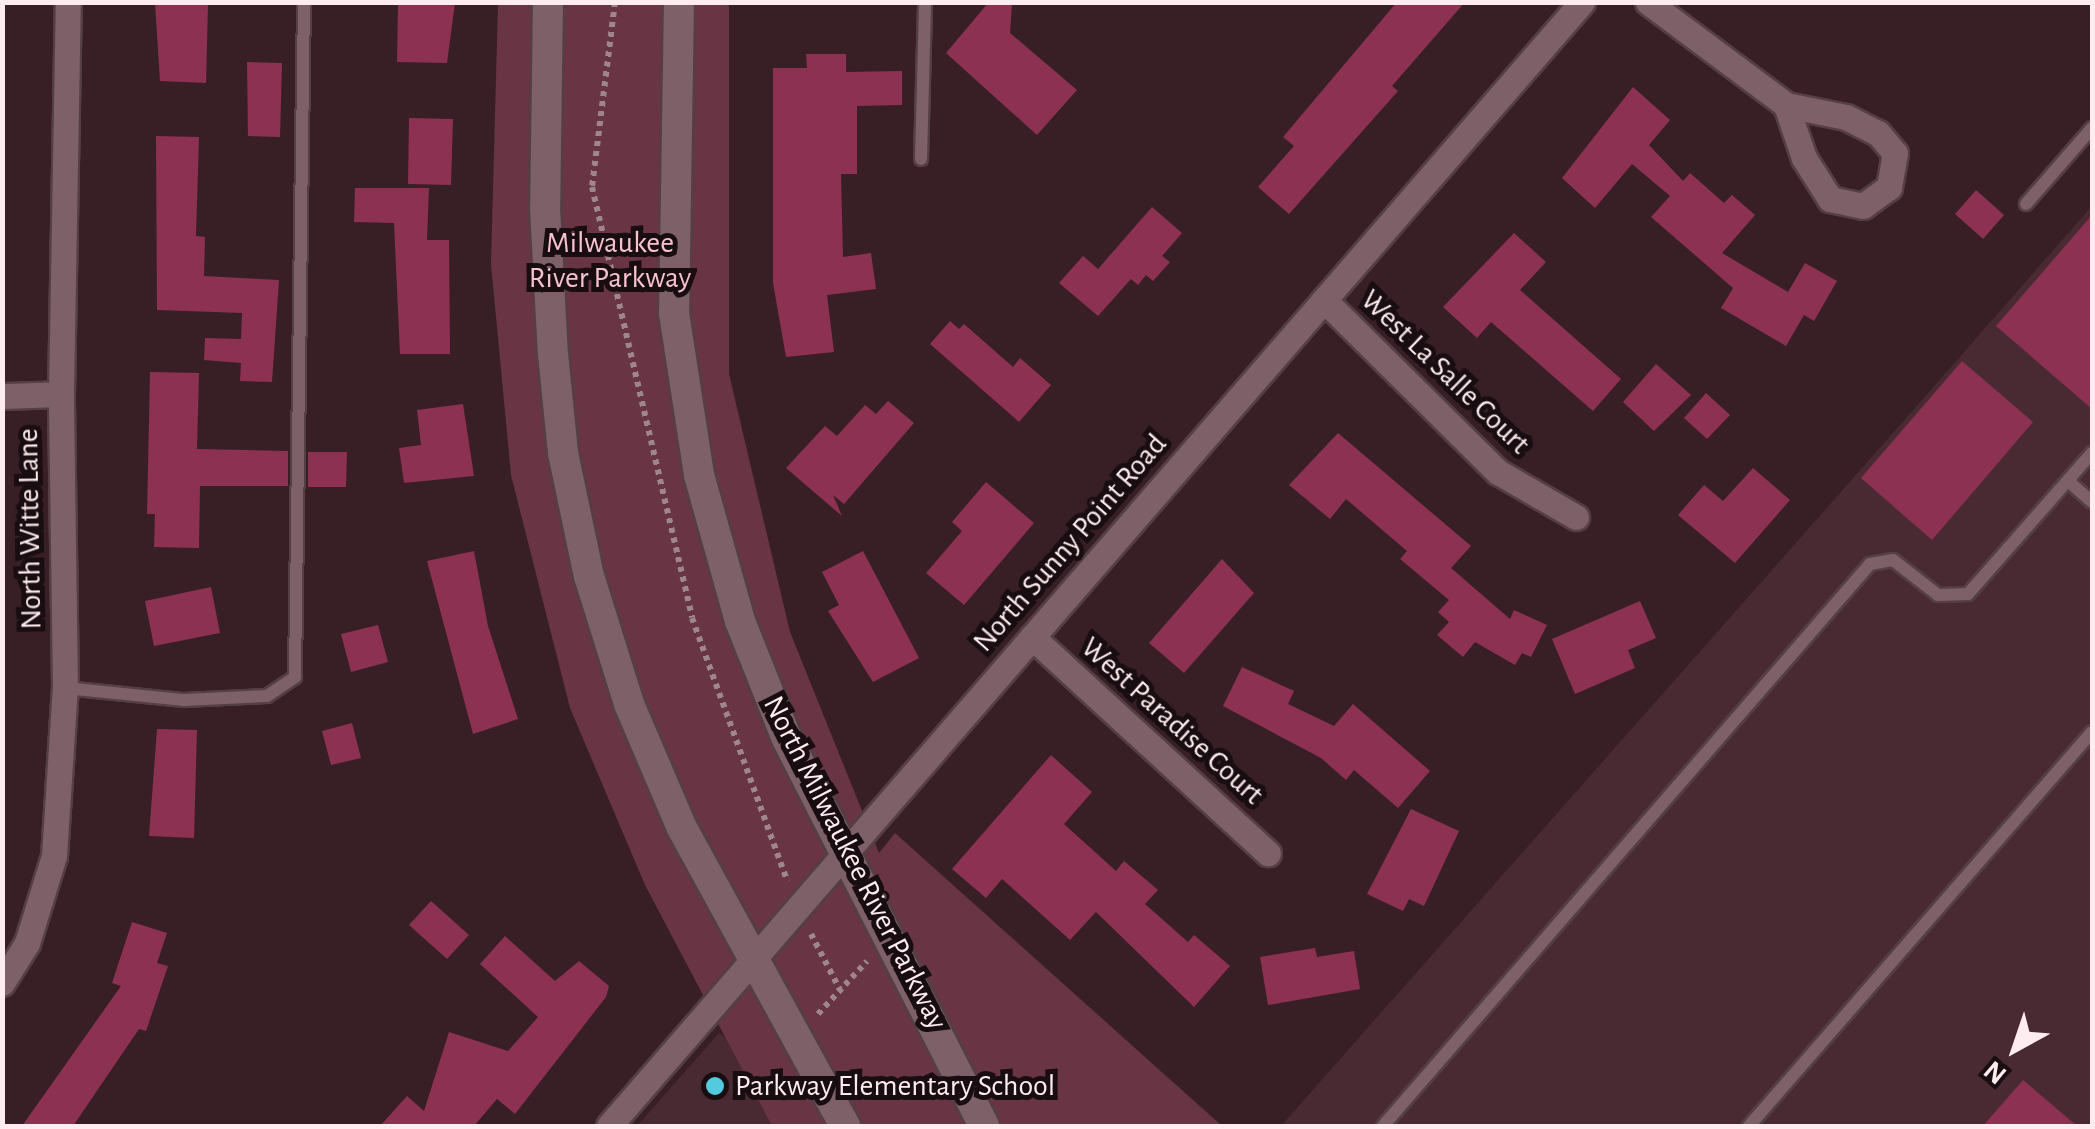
<!DOCTYPE html>
<html>
<head>
<meta charset="utf-8">
<style>
	body { margin:0 }
	#map { position:relative; width:2095px; height:1129px; overflow:hidden; background:#381f26; font-family:"Alegreya Sans",sans-serif }
	div>[style] { position:absolute }
	[style*='--x'] { left:calc(var(--x)*1px); top:calc(var(--y)*1px); width:calc(var(--w)*1px); rotate:calc(var(--a)*1deg) }
	.built>* { inset:0; background:#492a33 }
	.green>* { inset:0; background:#693444 }
	.building>* { inset:0; background:#8d3152 }
	.path>* { height:6px; margin-top:-3px; transform-origin:0; background:repeating-linear-gradient(90deg,#9d878d 0 5px,transparent 0 10px) }
	.roads { filter:drop-shadow(2px 0 #543f45) drop-shadow(-2px 0 #543f45) drop-shadow(0 2px #543f45) drop-shadow(0 -2px #543f45) }
	.lane>* { height:12px; margin:-6px; padding:0 6px; transform-origin:6px; border-radius:6px; background:#7e6068 }
	.street>* { height:25px; margin:-12.5px; padding:0 12.5px; transform-origin:12.5px; border-radius:12.5px; background:#7e6068 }
	.secondary>* { height:30px; margin:-15px; padding:0 15px; transform-origin:15px; border-radius:15px; background:#7e6068 }
	.dots>* { width:28px; height:28px; translate:-50% -50%; box-sizing:border-box; border:5px solid #180d10; border-radius:50% }
	span { translate:-50% -50%; white-space:nowrap; text-align:center; line-height:1.15; -webkit-text-stroke:10px #180d10; paint-order:stroke }
	.park-label { font-size:30px; color:#f7c2d0 }
	.street-label { font-size:30px; color:#feecf0 }
	.poi-label { font-size:30px; color:#feecf0 }
	.left { translate:0 -50%; text-align:left }
	.frame { position:absolute; inset:0; border:5px solid #feecf0; pointer-events:none }
	.north { position:absolute; left:1965px; top:999px; width:100px; height:100px; -webkit-text-stroke:8px #180d10; paint-order:stroke; rotate:220deg; font-size:28px; font-weight:700; line-height:40px; text-align:center; color:#feecf0 }
	.north::after { content:''; display:block; margin:auto; width:35px; height:45px; background:#feecf0; clip-path:polygon(50% 0,100% 100%,50% 72%,0 100%) }
</style>
</head>
<body>
<div id="map">
	<div class="built">
		<div style="clip-path:polygon(2092px 206px,2092px 1126px,1281px 1126px,1930px 391px)"></div>
		<div style="clip-path:polygon(719px 1033px,736px 1046px,778px 1126px,637px 1126px)"></div>
	</div>
	<div class="green">
		<div style="clip-path:polygon(498px 3px,729px 3px,729px 374px,790px 632px,879px 853px,895px 833px,1222px 1126px,772px 1126px,645px 885px,570px 708px,511px 475px,491px 264px)"></div>
	</div>
	<div class="building">
		<div style="clip-path:polygon(1397px 2px,1465px 2px,1392px 86px,1398px 91px,1289px 214px,1258px 187px,1294px 146px,1283px 137px)"></div>
		<div style="clip-path:polygon(155px 3px,208px 5px,206px 83px,160px 81px)"></div>
		<div style="clip-path:polygon(398px 3px,455px 3px,447px 63px,397px 62px)"></div>
		<div style="clip-path:polygon(988px 3px,1012px 4px,1010px 33px,1077px 90px,1037px 135px,946px 53px)"></div>
		<div style="clip-path:polygon(806px 54px,846px 54px,846px 72px,902px 71px,902px 105px,857px 106px,857px 174px,841px 174px,843px 257px,871px 253px,876px 289px,827px 295px,834px 352px,786px 357px,773px 283px,773px 68px,807px 68px)"></div>
		<div style="clip-path:polygon(247px 62px,282px 63px,280px 137px,248px 136px)"></div>
		<div style="clip-path:polygon(1633px 87px,1670px 120px,1649px 145px,1683px 181px,1690px 173px,1724px 203px,1732px 195px,1755px 215px,1722px 253px,1788px 292px,1805px 263px,1837px 281px,1814px 321px,1804px 315px,1786px 346px,1721px 308px,1733px 288px,1651px 217px,1670px 196px,1632px 164px,1595px 208px,1562px 178px)"></div>
		<div style="clip-path:polygon(409px 118px,453px 119px,451px 185px,408px 184px)"></div>
		<div style="clip-path:polygon(156px 136px,199px 137px,196px 236px,205px 237px,204px 276px,279px 280px,272px 382px,240px 381px,241px 363px,204px 360px,205px 338px,241px 339px,242px 313px,157px 310px)"></div>
		<div style="clip-path:polygon(355px 188px,429px 188px,427px 240px,449px 240px,450px 354px,400px 354px,394px 223px,354px 222px)"></div>
		<div style="clip-path:polygon(1976px 190px,2004px 215px,1983px 239px,1955px 214px)"></div>
		<div style="clip-path:polygon(1152px 207px,1182px 233px,1162px 256px,1170px 262px,1153px 281px,1146px 275px,1138px 285px,1131px 279px,1098px 316px,1059px 283px,1083px 256px,1098px 269px)"></div>
		<div style="clip-path:polygon(2092px 215px,2092px 409px,1996px 326px)"></div>
		<div style="clip-path:polygon(1514px 233px,1546px 262px,1520px 290px,1621px 379px,1593px 411px,1491px 322px,1477px 338px,1443px 307px)"></div>
		<div style="clip-path:polygon(950px 321px,959px 329px,964px 324px,1013px 367px,1020px 358px,1051px 385px,1019px 422px,930px 344px)"></div>
		<div style="clip-path:polygon(1962px 361px,2033px 422px,1932px 540px,1861px 478px)"></div>
		<div style="clip-path:polygon(1656px 364px,1691px 395px,1654px 431px,1623px 402px)"></div>
		<div style="clip-path:polygon(150px 372px,199px 373px,197px 449px,288px 451px,288px 486px,200px 486px,199px 548px,154px 547px,155px 514px,147px 514px)"></div>
		<div style="clip-path:polygon(1706px 393px,1730px 415px,1707px 439px,1684px 418px)"></div>
		<div style="clip-path:polygon(888px 401px,914px 423px,844px 504px,833px 495px,842px 516px,786px 468px,825px 426px,837px 436px,865px 405px,876px 414px)"></div>
		<div style="clip-path:polygon(463px 404px,474px 476px,404px 483px,399px 448px,421px 445px,417px 410px)"></div>
		<div style="clip-path:polygon(1338px 433px,1471px 546px,1451px 568px,1510px 619px,1514px 610px,1547px 625px,1531px 657px,1522px 653px,1515px 665px,1475px 642px,1463px 657px,1437px 635px,1449px 622px,1438px 612px,1449px 600px,1400px 559px,1407px 551px,1346px 499px,1330px 519px,1289px 485px)"></div>
		<div style="clip-path:polygon(308px 452px,347px 452px,346px 487px,308px 487px)"></div>
		<div style="clip-path:polygon(1753px 468px,1790px 500px,1735px 563px,1678px 515px,1704px 485px,1723px 501px)"></div>
		<div style="clip-path:polygon(986px 482px,1034px 523px,964px 605px,926px 573px,962px 531px,952px 522px)"></div>
		<div style="clip-path:polygon(474px 551px,488px 626px,518px 719px,473px 734px,427px 561px)"></div>
		<div style="clip-path:polygon(863px 551px,919px 658px,873px 682px,828px 611px,839px 605px,822px 572px)"></div>
		<div style="clip-path:polygon(1222px 559px,1254px 593px,1184px 673px,1149px 643px)"></div>
		<div style="clip-path:polygon(211px 587px,220px 633px,154px 646px,145px 601px)"></div>
		<div style="clip-path:polygon(1640px 601px,1656px 638px,1628px 650px,1635px 668px,1575px 694px,1552px 639px)"></div>
		<div style="clip-path:polygon(378px 625px,388px 662px,351px 672px,341px 634px)"></div>
		<div style="clip-path:polygon(1242px 667px,1294px 691px,1288px 704px,1334px 726px,1353px 704px,1430px 771px,1398px 808px,1354px 770px,1346px 780px,1321px 758px,1223px 706px)"></div>
		<div style="clip-path:polygon(352px 723px,361px 758px,331px 765px,322px 731px)"></div>
		<div style="clip-path:polygon(157px 729px,197px 730px,194px 838px,149px 836px)"></div>
		<div style="clip-path:polygon(1051px 755px,1092px 792px,1064px 824px,1116px 871px,1124px 861px,1158px 890px,1145px 904px,1188px 942px,1194px 935px,1230px 966px,1194px 1007px,1096px 912px,1070px 940px,1002px 879px,986px 898px,952px 869px)"></div>
		<div style="clip-path:polygon(1411px 809px,1459px 831px,1424px 906px,1409px 899px,1403px 911px,1367px 894px)"></div>
		<div style="clip-path:polygon(431px 901px,469px 935px,447px 959px,409px 925px)"></div>
		<div style="clip-path:polygon(132px 922px,167px 933px,157px 963px,168px 966px,146px 1031px,139px 1029px,73px 1126px,22px 1126px,121px 986px,112px 983px)"></div>
		<div style="clip-path:polygon(505px 936px,555px 981px,579px 961px,609px 986px,606px 997px,515px 1114px,497px 1099px,474px 1126px,380px 1126px,407px 1096px,424px 1111px,449px 1032px,508px 1051px,538px 1017px,480px 964px)"></div>
		<div style="clip-path:polygon(1315px 948px,1317px 957px,1354px 951px,1360px 989px,1268px 1005px,1260px 957px)"></div>
		<div style="clip-path:polygon(2023px 1080px,2077px 1126px,1983px 1126px)"></div>
	</div>
	<div class="path">
		<div style="--x:615;--y:2;--w:186;--a:97.1"></div>
		<div style="--x:592;--y:187;--w:442;--a:76.9"></div>
		<div style="--x:692;--y:618;--w:280;--a:70.1"></div>
		<div style="--x:811;--y:934;--w:63;--a:62.6"></div>
		<div style="--x:818;--y:1014;--w:72;--a:-47.2"></div>
	</div>
	<div class="roads">
		<div class="lane">
			<div style="--x:921;--y:159;--w:157;--a:-88.5"></div>
			<div style="--x:2026;--y:204;--w:101;--a:-49"></div>
			<div style="--x:2068;--y:481;--w:32;--a:41"></div>
			<div style="--x:65;--y:688;--w:120;--a:5.8"></div>
			<div style="--x:184;--y:700;--w:83;--a:-2.8"></div>
			<div style="--x:267;--y:696;--w:34;--a:-34"></div>
			<div style="--x:295;--y:677;--w:675;--a:-89.24"></div>
			<div style="--x:1383;--y:1126;--w:744;--a:-49.09"></div>
			<div style="--x:1870;--y:564;--w:23;--a:-10"></div>
			<div style="--x:1893;--y:560;--w:57;--a:37.9"></div>
			<div style="--x:1938;--y:595;--w:30;--a:-2"></div>
			<div style="--x:1968;--y:594;--w:188;--a:-48.7"></div>
			<div style="--x:1749;--y:1126;--w:522;--a:-48.96"></div>
		</div>
		<div class="street">
			<div style="--x:1648;--y:2;--w:172;--a:36.7"></div>
			<div style="--x:1786;--y:105;--w:61;--a:11.3"></div>
			<div style="--x:1846;--y:117;--w:36;--a:27"></div>
			<div style="--x:1878;--y:133;--w:26;--a:50"></div>
			<div style="--x:1895;--y:153;--w:35;--a:100"></div>
			<div style="--x:1889;--y:187;--w:32;--a:144"></div>
			<div style="--x:1863;--y:206;--w:34;--a:-168"></div>
			<div style="--x:1830;--y:199;--w:49;--a:-122.4"></div>
			<div style="--x:1804;--y:158;--w:56;--a:-108.8"></div>
			<div style="--x:1324;--y:300;--w:245;--a:44.7"></div>
			<div style="--x:1498;--y:472;--w:90;--a:30"></div>
			<div style="--x:2;--y:396;--w:59;--a:-1.9"></div>
			<div style="--x:1032;--y:637;--w:320;--a:42.5"></div>
			<div style="--x:2;--y:983;--w:47;--a:-58"></div>
			<div style="--x:27;--y:943;--w:91;--a:-72.8"></div>
			<div style="--x:54;--y:856;--w:168;--a:-86.3"></div>
			<div style="--x:65;--y:688;--w:294;--a:-90.8"></div>
			<div style="--x:61;--y:394;--w:392;--a:-89"></div>
			<div style="--x:609;--y:1126;--w:1487;--a:-49.12"></div>
		</div>
		<div class="secondary">
			<div style="--x:548;--y:2;--w:206;--a:90.8"></div>
			<div style="--x:545;--y:208;--w:146;--a:86.9"></div>
			<div style="--x:553;--y:354;--w:100;--a:84.2"></div>
			<div style="--x:563;--y:453;--w:126;--a:78.1"></div>
			<div style="--x:589;--y:576;--w:134;--a:72.6"></div>
			<div style="--x:629;--y:704;--w:135;--a:66.9"></div>
			<div style="--x:682;--y:828;--w:340;--a:61.3"></div>
			<div style="--x:679;--y:2;--w:311;--a:90.9"></div>
			<div style="--x:674;--y:313;--w:164;--a:81.2"></div>
			<div style="--x:699;--y:475;--w:152;--a:74.3"></div>
			<div style="--x:740;--y:621;--w:127;--a:68.3"></div>
			<div style="--x:787;--y:739;--w:434;--a:63"></div>
		</div>
	</div>
	<div class="dots">
		<div style="left:715px;top:1086px;background:#54cade"></div>
	</div>
	<div class="park-label">
		<span style="left:610px;top:260px">Milwaukee<br>River Parkway</span>
	</div>
	<div class="street-label">
		<span style="left:1445px;top:372px;rotate:44deg">West La Salle Court</span>
		<span style="left:30px;top:529px;rotate:-91deg">North Witte Lane</span>
		<span style="left:1070px;top:543px;rotate:-49deg">North Sunny Point Road</span>
		<span style="left:1172px;top:721px;rotate:42deg">West Paradise Court</span>
		<span style="left:855px;top:863px;rotate:63deg">North Milwaukee River Parkway</span>
	</div>
	<div class="poi-label">
		<span class="left" style="left:735px;top:1086px">Parkway Elementary School</span>
	</div>
	<div class="frame"></div>
	<div class="north">N</div>
</div>
</body>
</html>
